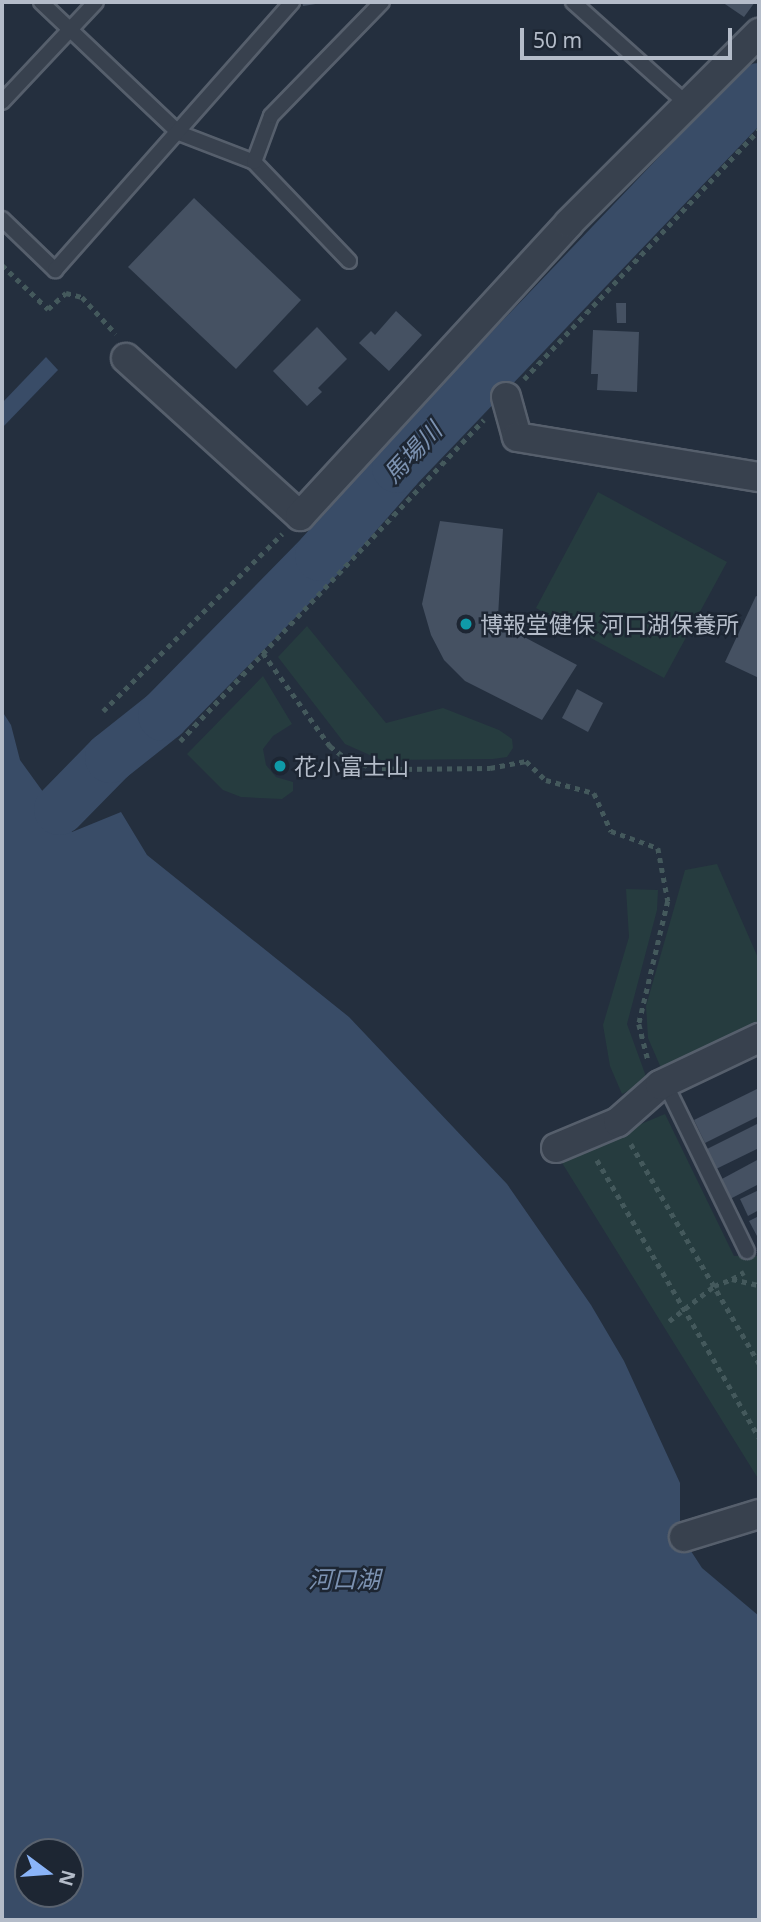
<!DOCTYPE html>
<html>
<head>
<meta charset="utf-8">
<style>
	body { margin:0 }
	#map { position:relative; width:761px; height:1922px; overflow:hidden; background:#242f3e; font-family:"Noto Sans","Noto Sans JP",sans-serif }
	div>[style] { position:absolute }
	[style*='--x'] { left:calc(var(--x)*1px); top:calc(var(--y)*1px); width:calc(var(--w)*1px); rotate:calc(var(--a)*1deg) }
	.green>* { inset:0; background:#263c3f }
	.water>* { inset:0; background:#394c67 }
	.river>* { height:51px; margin:-25.5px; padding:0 25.5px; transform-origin:25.5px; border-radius:25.5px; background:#394c67 }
	.building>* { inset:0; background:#455162 }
	.path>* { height:4.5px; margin-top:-2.25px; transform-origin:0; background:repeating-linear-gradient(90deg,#44595c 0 5px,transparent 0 10px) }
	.roads { filter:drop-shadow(2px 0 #565f6c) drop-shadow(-2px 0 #565f6c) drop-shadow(0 2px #565f6c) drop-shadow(0 -2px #565f6c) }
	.lane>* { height:14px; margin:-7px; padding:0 7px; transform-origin:7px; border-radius:7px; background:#38414e }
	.street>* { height:28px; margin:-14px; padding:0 14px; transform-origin:14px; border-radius:14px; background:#38414e }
	.dots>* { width:19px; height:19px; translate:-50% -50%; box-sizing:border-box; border:4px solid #1d2633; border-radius:50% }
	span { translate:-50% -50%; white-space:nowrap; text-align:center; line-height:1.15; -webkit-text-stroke:5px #1d2633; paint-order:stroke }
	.poi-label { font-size:23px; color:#b4bcc9 }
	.left { translate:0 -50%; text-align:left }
	.water-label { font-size:24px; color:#7c92b1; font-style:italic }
	.frame { position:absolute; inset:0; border:4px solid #b4bcc9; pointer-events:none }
	.north { position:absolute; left:14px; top:1838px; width:70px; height:70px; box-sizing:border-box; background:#1d2633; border:2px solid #59626f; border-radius:50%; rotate:106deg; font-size:19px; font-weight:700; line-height:28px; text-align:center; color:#b4bcc9 }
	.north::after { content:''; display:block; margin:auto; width:24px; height:32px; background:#8ab4f8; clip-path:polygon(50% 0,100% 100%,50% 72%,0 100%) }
	.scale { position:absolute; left:520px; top:28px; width:212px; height:32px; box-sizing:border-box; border:4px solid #b4bcc9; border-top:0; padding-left:9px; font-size:21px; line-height:24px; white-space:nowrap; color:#b4bcc9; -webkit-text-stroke:5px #1d2633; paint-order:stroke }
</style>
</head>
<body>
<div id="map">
	<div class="green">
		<div style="clip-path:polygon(598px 492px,727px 562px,664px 678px,536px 608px)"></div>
		<div style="clip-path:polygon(307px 626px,386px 723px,443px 708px,499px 730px,512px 739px,513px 748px,507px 757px,493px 759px,381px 760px,345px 744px,278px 657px)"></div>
		<div style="clip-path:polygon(263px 676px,292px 724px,273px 736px,263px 749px,266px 765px,276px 777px,293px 782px,293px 791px,282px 799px,241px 797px,223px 790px,187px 754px)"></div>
		<div style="clip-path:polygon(717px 864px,759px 960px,759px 1028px,664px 1075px,648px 1038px,646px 1006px,685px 870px)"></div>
		<div style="clip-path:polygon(626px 889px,658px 890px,657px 910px,627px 1024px,648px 1082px,622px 1094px,610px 1066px,603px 1025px,629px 937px)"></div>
		<div style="clip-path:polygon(665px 1114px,734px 1256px,759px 1256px,759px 1480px,559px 1158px)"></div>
	</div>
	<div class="water">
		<div style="clip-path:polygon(46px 357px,58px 370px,2px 428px,2px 403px)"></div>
		<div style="clip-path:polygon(evenodd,2px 711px,11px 725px,20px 760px,72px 832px,121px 812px,147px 855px,349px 1017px,507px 1184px,591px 1305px,624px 1361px,680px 1483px,680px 1521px,687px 1545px,702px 1568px,759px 1616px,759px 1920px,2px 1920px,2px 711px,28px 1852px,70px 1852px,70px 1894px,28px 1894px,28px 1852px)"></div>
	</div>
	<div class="river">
		<div style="--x:59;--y:809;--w:73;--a:-45.6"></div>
		<div style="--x:110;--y:757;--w:68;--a:-38.4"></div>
		<div style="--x:163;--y:715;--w:224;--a:-45.5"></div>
		<div style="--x:320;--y:555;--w:117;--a:-48.8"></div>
		<div style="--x:397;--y:467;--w:524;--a:-46.31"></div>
	</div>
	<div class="building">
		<div style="clip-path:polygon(302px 2px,322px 2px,322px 3px,303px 6px)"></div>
		<div style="clip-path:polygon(722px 2px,755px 2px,744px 17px)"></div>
		<div style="clip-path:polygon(194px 198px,301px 300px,236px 369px,128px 267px)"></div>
		<div style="clip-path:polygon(616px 303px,626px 303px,626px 323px,617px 323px)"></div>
		<div style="clip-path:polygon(396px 311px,422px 335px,389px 371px,359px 343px,371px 331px,375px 335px)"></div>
		<div style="clip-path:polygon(317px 327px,347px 359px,318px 388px,322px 392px,307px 406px,273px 371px)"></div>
		<div style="clip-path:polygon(593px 330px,639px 332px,637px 392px,597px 390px,598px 374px,591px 374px)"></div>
		<div style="clip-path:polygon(440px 521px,503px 529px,498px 617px,511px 630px,577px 665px,542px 720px,465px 681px,444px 660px,431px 635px,422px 604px)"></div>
		<div style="clip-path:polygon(756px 596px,759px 597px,759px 678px,725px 662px)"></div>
		<div style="clip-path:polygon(577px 689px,603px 703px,588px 732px,562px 718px)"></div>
		<div style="clip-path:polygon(759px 1088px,759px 1116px,705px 1143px,694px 1120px)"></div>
		<div style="clip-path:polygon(759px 1123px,759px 1148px,716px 1169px,707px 1149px)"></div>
		<div style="clip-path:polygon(759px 1159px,759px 1184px,730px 1199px,720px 1180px)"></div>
		<div style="clip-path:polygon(759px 1190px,759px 1210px,748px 1216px,740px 1199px)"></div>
		<div style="clip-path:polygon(759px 1216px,759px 1235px,757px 1236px,749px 1221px)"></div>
	</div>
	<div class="path">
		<div style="--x:2;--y:265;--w:64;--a:43.7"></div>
		<div style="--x:48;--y:309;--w:24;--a:-42"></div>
		<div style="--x:66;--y:293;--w:16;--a:14"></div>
		<div style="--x:82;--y:297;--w:50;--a:47.4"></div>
		<div style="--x:524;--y:379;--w:342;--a:-46.7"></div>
		<div style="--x:263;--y:653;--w:115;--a:54.2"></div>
		<div style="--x:330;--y:746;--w:18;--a:38"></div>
		<div style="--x:344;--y:757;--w:30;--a:21"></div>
		<div style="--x:372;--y:768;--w:25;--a:2"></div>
		<div style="--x:397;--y:769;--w:93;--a:-0.6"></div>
		<div style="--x:490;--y:768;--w:37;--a:-11"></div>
		<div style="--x:526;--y:761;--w:28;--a:44"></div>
		<div style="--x:546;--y:780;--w:50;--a:15.2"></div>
		<div style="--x:594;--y:793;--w:42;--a:65.9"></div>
		<div style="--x:611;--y:831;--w:50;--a:19.9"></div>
		<div style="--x:658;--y:848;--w:54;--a:79.3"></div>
		<div style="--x:668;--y:901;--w:126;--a:103.3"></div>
		<div style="--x:639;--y:1024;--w:38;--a:76"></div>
		<div style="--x:103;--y:711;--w:252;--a:-44.7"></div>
		<div style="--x:180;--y:741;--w:442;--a:-46.6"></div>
		<div style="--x:631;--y:1144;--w:254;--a:59.7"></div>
		<div style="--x:597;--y:1160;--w:321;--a:59.7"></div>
		<div style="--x:732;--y:1279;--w:14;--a:-30"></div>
		<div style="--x:669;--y:1321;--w:57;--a:-37.9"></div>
		<div style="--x:714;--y:1286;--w:19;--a:-21"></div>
		<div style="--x:732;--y:1279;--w:28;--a:13"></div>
	</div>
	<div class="roads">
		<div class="lane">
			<div style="--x:41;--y:2;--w:190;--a:43.5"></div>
			<div style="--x:179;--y:133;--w:80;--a:21.1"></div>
			<div style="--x:573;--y:2;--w:153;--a:41.8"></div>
			<div style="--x:2;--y:102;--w:137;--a:-46.8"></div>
			<div style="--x:2;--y:219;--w:74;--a:43.9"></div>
			<div style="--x:55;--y:270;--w:358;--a:-48.5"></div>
			<div style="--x:349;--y:261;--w:137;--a:-133.8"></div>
			<div style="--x:254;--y:162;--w:49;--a:-69.7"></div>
			<div style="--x:271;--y:116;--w:159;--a:-45.8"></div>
			<div style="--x:665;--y:1083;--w:187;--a:64"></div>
		</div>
		<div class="street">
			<div style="--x:126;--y:358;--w:235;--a:42.2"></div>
			<div style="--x:300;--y:516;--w:398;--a:-47.4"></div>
			<div style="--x:569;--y:223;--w:269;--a:-45"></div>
			<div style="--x:506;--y:397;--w:41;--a:74.6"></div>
			<div style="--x:517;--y:437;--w:245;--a:9.4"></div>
			<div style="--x:556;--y:1148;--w:67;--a:-22.8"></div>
			<div style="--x:618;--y:1122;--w:56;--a:-41.4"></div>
			<div style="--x:660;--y:1085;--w:110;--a:-25.4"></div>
			<div style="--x:684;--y:1537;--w:78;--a:-17"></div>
		</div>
	</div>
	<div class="dots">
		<div style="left:466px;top:624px;background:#0f9aa8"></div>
		<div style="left:280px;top:766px;background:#0f9aa8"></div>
	</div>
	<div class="poi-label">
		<span class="left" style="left:480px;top:624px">博報堂健保 河口湖保養所</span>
		<span class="left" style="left:294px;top:766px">花小富士山</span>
	</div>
	<div class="water-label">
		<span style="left:412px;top:452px;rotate:-47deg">馬場川</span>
		<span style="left:344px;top:1579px">河口湖</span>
	</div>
	<div class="frame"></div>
	<div class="north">N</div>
	<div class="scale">50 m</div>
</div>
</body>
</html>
